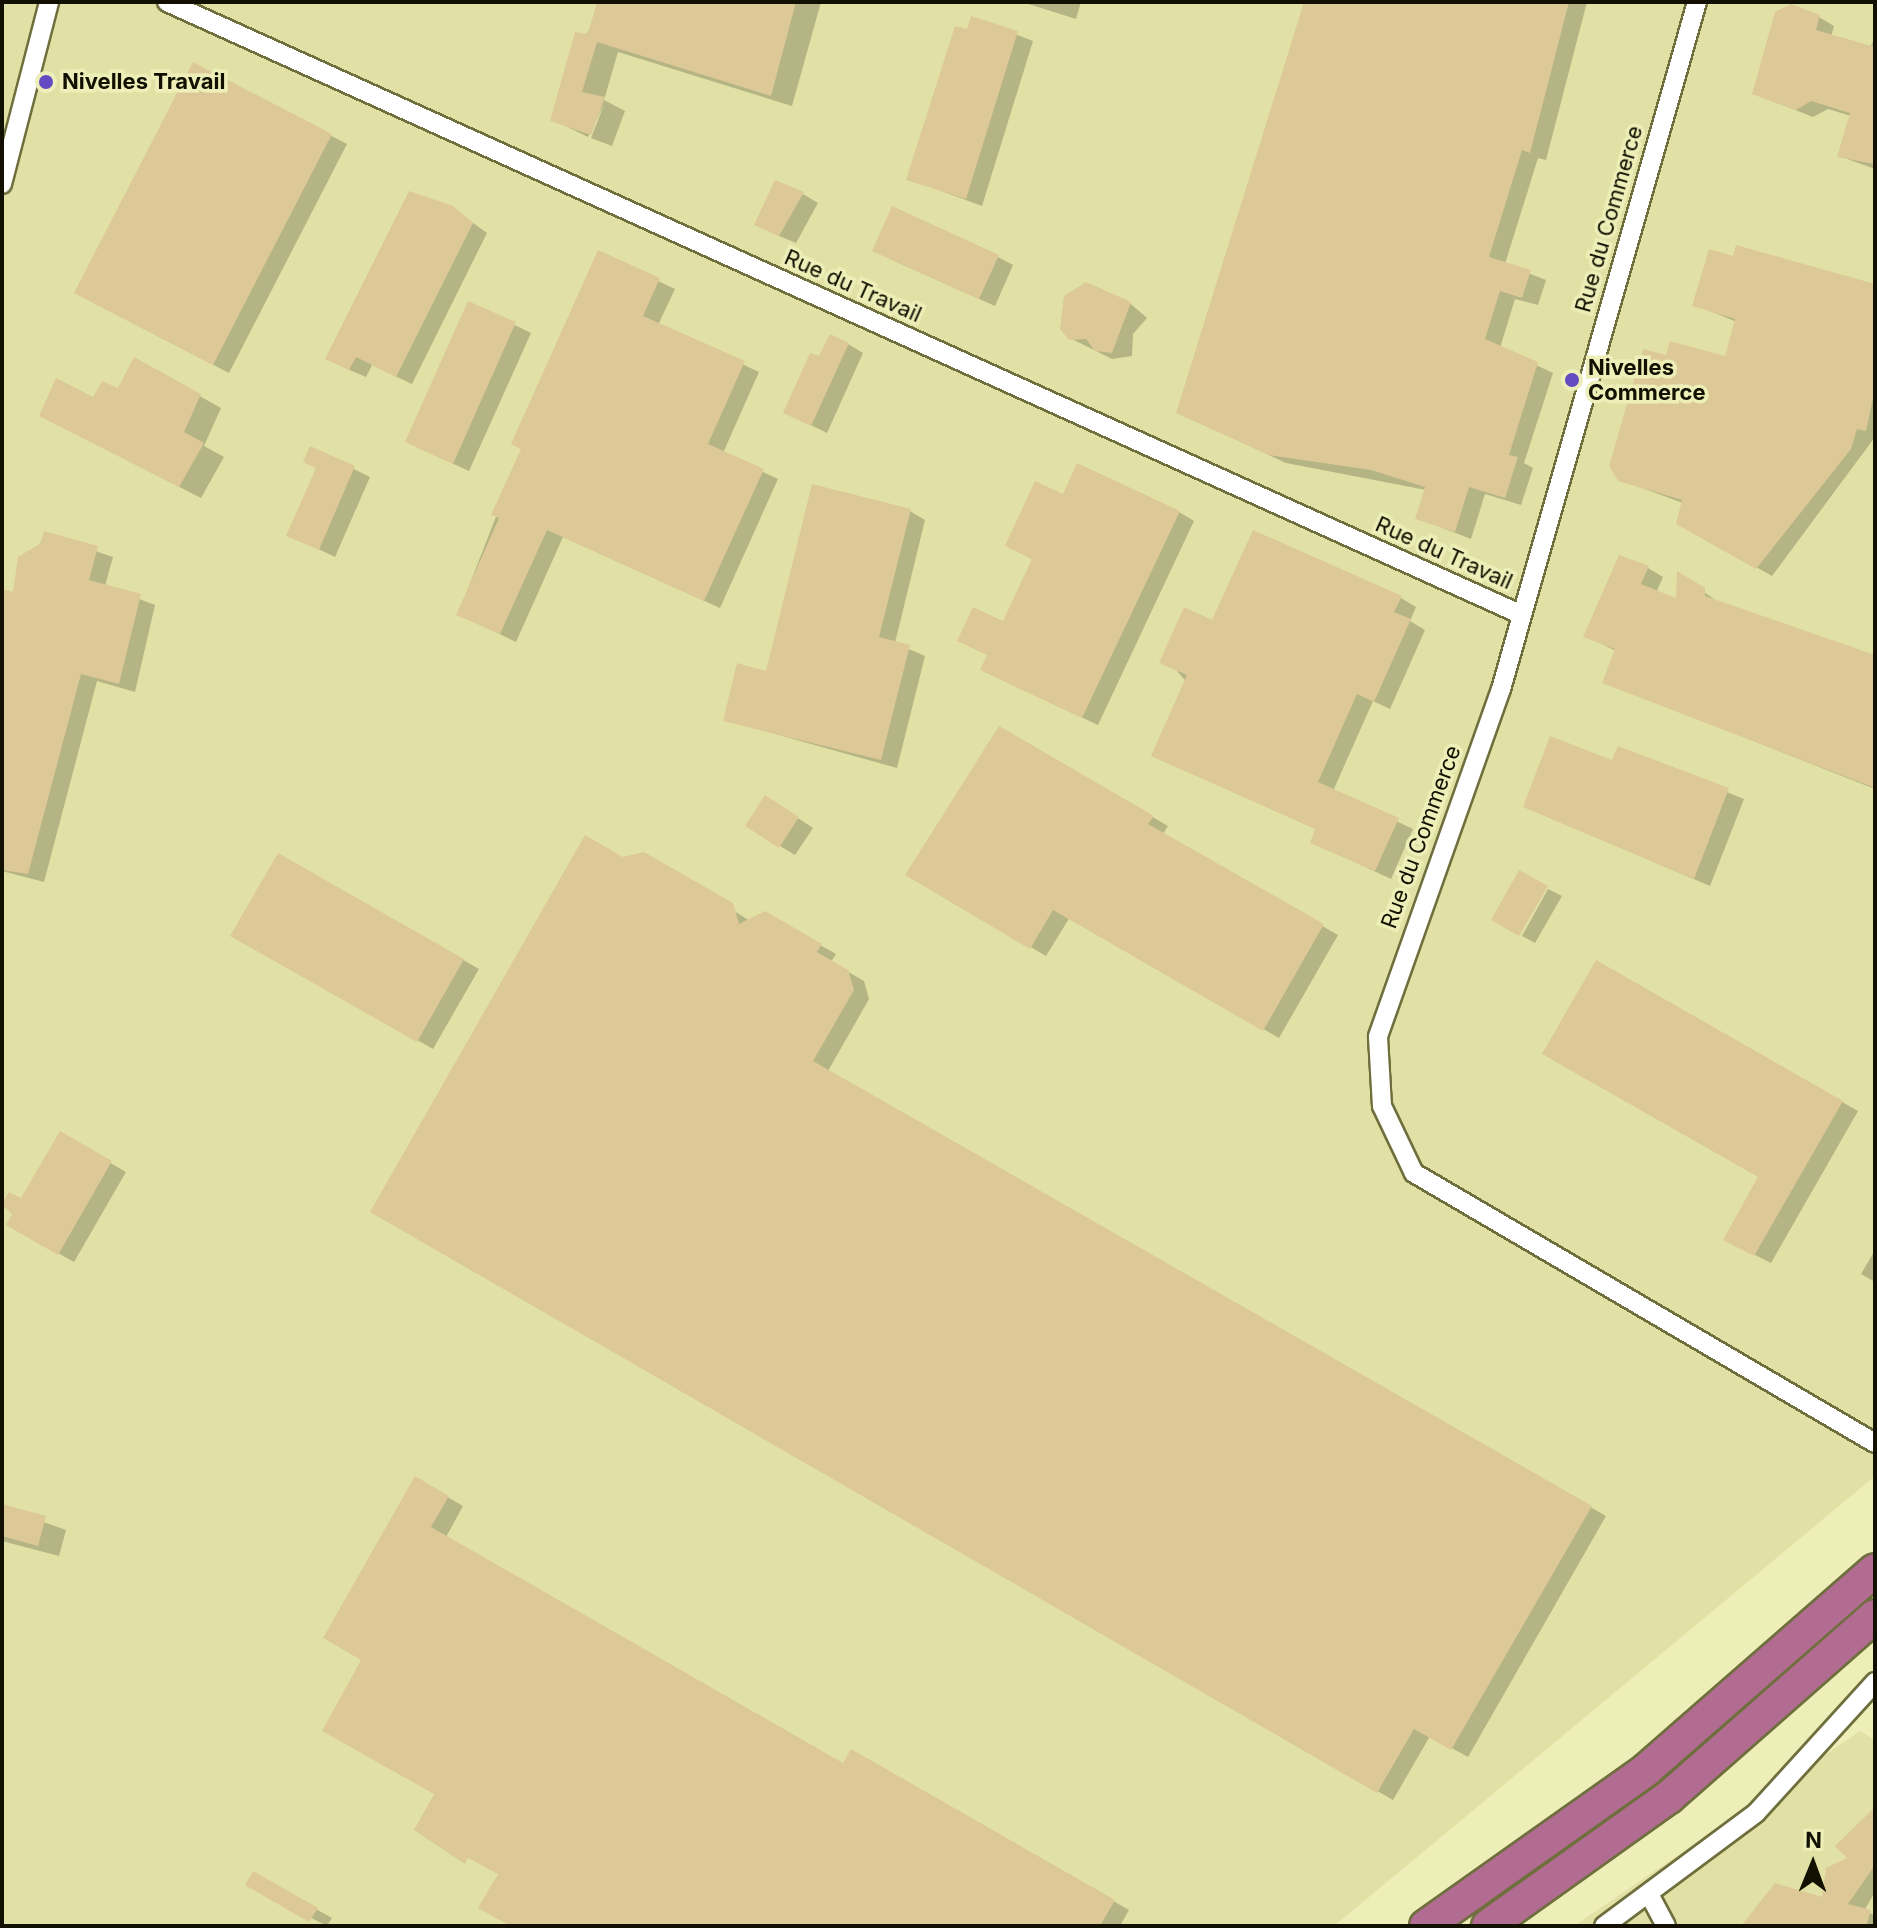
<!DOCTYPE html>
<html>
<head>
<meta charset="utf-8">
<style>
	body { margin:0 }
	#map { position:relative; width:1877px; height:1928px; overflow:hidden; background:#edeeb8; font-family:Inter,sans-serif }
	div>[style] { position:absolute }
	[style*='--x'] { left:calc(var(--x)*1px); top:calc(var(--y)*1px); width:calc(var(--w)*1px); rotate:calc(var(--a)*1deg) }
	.built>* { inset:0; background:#e1e1a5 }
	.shadow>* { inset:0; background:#0003 }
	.building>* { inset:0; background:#ddc897 }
	.roads { filter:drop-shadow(2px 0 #6f6f3e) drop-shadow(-2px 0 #6f6f3e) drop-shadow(0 2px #6f6f3e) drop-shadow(0 -2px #6f6f3e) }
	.street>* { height:18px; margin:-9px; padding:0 9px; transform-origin:9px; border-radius:9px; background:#fff }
	.highway>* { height:32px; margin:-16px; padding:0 16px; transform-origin:16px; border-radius:16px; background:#b36c91 }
	.dots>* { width:22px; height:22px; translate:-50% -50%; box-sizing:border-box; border:4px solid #edeeb8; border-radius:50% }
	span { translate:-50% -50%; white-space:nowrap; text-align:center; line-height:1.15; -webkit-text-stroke:7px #edeeb8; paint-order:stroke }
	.poi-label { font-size:22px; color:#111001; font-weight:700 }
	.left { translate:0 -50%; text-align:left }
	.street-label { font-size:22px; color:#111001 }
	.frame { position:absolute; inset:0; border:4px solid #111001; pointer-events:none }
	.north { position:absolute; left:1773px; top:1824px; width:80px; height:80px; -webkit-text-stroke:6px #edeeb8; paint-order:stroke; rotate:1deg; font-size:22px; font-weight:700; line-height:32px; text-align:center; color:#111001 }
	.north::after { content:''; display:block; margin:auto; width:28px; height:36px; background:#111001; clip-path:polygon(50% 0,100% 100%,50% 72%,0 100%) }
</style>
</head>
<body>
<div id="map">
	<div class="built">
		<div style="clip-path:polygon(2px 2px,1875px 2px,1875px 1476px,1334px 1926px,2px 1926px)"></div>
		<div style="clip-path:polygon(1860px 1731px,1875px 1740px,1875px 1926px,1574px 1926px)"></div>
	</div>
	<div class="shadow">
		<div style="clip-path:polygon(600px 2px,821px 2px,792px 106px,618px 52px,604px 100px,625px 111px,612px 146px,591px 138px,605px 102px,588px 137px,553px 120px)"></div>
		<div style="clip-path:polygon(1022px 2px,1081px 2px,1076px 19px)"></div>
		<div style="clip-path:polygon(1307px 2px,1587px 2px,1546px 160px,1538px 158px,1505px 264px,1546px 280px,1538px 305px,1515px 299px,1500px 348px,1553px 373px,1524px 463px,1533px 468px,1521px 505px,1485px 494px,1471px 539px,1417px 518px,1426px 490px,1286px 463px,1178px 412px)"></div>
		<div style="clip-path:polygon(1819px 17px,1834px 26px,1831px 37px,1870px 48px,1875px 37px,1875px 169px,1839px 156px,1851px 116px,1828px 109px,1813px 117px,1754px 94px)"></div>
		<div style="clip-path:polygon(972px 18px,1033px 41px,982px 206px,909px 179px)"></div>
		<div style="clip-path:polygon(194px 65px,347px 144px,229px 373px,92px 302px)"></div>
		<div style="clip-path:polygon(803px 194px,818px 203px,796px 243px,772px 233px)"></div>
		<div style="clip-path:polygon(452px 208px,487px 233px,412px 384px,372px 365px,366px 377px,343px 367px)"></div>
		<div style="clip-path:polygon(599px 253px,675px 289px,658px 325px,759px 372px,723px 453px,778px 479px,720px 608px,563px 537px,516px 642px,458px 614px)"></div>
		<div style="clip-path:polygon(998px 257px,1013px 265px,995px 306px,890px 259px)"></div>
		<div style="clip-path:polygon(1875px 286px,1875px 437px,1772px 576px,1678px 523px,1683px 503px,1620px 480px,1667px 358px,1726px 358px,1737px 322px,1695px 305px)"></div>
		<div style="clip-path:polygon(1109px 298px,1125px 299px,1147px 318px,1133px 334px,1132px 356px,1112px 359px,1070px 338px)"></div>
		<div style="clip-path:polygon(469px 303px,531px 333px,469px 471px,423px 450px)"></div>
		<div style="clip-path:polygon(848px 344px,863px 353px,827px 433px,786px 413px,820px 358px)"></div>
		<div style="clip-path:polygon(135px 360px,221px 408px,204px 446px,224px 457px,201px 498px,63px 427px,94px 399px,119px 391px)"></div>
		<div style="clip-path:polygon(311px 448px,370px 477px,335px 557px,289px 535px,318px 468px)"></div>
		<div style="clip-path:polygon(1064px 497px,1179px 512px,1194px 521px,1098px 725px,998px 678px,1004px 624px,1034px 560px,1007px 546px)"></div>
		<div style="clip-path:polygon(910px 511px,925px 520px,895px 643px,925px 656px,897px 768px,725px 720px)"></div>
		<div style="clip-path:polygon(45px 534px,113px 557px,105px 586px,155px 605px,135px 692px,97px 681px,44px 882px,2px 871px,2px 591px,14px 595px)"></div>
		<div style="clip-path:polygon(1648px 568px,1663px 577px,1656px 593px,1678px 601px,1679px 575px,1720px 603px,1875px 659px,1875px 789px,1604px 682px,1616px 651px,1586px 636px)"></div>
		<div style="clip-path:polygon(1401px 598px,1416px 607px,1410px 621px,1425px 630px,1390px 709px,1373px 701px,1333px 791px,1413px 829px,1391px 879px,1312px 842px,1317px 830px,1177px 671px,1213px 623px)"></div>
		<div style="clip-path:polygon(1000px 728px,1168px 826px,1162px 835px,1338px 935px,1279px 1038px,1070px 917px,1046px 956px,908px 874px)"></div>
		<div style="clip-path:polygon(1619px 749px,1744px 799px,1710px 886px,1525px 807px,1614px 762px)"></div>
		<div style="clip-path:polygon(781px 807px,813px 828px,795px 855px,780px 846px)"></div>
		<div style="clip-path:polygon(644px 854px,750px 921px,765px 914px,836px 954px,831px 962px,864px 981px,869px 999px,828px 1071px,1606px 1516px,1468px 1757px,1430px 1736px,1393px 1800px,373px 1211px,623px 859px)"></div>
		<div style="clip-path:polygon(279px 856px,479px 969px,433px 1049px,233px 935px)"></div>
		<div style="clip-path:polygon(1548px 889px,1562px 896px,1535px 943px,1522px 936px)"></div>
		<div style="clip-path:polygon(1597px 962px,1858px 1111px,1771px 1263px,1741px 1248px,1761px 1177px)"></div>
		<div style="clip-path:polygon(60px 1134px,126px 1172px,74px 1262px,8px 1225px,15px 1213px,3px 1206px,10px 1195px,22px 1201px)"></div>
		<div style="clip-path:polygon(1875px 1250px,1875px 1282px,1861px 1274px)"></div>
		<div style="clip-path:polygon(416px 1479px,463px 1506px,446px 1537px,844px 1765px,851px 1752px,1129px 1910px,1120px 1926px,515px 1926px,500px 1874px,436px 1794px,364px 1659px)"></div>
		<div style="clip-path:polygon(2px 1507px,66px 1530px,59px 1556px,2px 1541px)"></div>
		<div style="clip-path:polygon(1875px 1810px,1875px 1892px,1864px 1911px,1875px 1915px,1875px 1926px,1748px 1926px,1824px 1899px)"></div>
		<div style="clip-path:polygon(253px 1874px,332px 1918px,327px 1926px,247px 1885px)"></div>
	</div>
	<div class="building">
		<div style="clip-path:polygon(597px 2px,796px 2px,771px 96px,597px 42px,582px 92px,605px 97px,591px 135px,550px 121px,575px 32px,588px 34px)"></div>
		<div style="clip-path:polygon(1304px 2px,1569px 2px,1530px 153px,1522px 150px,1489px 257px,1531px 270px,1522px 298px,1500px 291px,1485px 339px,1538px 362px,1509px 455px,1518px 457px,1505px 498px,1469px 487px,1455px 532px,1415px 519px,1425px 487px,1371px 470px,1269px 455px,1176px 413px)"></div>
		<div style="clip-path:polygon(1791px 4px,1820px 15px,1816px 30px,1875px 47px,1875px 164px,1837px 157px,1850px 113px,1811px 101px,1796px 110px,1752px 94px,1775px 12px)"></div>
		<div style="clip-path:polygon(971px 16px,1018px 31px,966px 199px,906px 180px,955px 26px,967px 29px)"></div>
		<div style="clip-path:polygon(193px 62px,332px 134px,213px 365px,74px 293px)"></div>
		<div style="clip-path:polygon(775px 180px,804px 192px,779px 236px,754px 225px)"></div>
		<div style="clip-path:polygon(409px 191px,453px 206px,473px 223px,396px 377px,356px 357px,349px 370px,325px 359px)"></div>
		<div style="clip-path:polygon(892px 206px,999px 255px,979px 299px,872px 251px)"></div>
		<div style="clip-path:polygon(1736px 245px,1875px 284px,1875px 389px,1866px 431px,1857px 429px,1851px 449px,1756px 569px,1676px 524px,1682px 500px,1618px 481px,1609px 466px,1643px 349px,1666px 355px,1670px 341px,1725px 356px,1735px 319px,1692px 306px,1709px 249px,1733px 256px)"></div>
		<div style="clip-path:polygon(598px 250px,660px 278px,643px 316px,745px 361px,708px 444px,764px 469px,704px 601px,547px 530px,500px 634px,456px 615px,499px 518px,491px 515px,521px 449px,511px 444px)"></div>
		<div style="clip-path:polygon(1086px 282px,1131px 302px,1112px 353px,1095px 351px,1086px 339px,1069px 340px,1060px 329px,1064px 296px)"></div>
		<div style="clip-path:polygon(468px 301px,516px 322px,453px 464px,405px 442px)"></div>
		<div style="clip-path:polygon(830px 334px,849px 343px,811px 426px,783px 413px,810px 353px,819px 356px)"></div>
		<div style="clip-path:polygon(134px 357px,201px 394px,184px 432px,204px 443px,179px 487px,39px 416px,56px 378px,93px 397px,102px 381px,118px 388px)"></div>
		<div style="clip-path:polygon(310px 446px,355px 466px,319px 550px,286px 536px,316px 468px,303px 462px)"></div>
		<div style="clip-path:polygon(1077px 463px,1180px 511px,1082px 718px,980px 670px,987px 655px,957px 641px,973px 607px,1003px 621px,1032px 559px,1005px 546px,1035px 481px,1063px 494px)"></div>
		<div style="clip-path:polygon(812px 484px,911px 509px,879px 637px,910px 645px,881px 760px,723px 721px,737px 663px,766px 671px)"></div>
		<div style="clip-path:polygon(1253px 530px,1402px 596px,1394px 612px,1411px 619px,1374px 702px,1357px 694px,1318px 782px,1399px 818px,1375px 871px,1310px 843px,1315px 829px,1151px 756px,1187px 675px,1159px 663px,1184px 607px,1212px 620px)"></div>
		<div style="clip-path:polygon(44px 531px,98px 546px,89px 580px,141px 594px,119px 684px,81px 674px,28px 874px,2px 870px,2px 589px,13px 592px,18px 557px,41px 543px)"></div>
		<div style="clip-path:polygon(1619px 555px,1649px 566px,1641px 584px,1676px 598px,1677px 571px,1705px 588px,1705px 596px,1875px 655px,1875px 788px,1602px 683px,1615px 649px,1583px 637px)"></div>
		<div style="clip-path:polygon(999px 726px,1154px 816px,1148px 824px,1324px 924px,1263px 1031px,1053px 910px,1030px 949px,905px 875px)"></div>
		<div style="clip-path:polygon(1550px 736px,1612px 760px,1618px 746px,1729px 788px,1694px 879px,1523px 807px)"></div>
		<div style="clip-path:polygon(765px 795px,799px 817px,779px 848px,745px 826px)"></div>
		<div style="clip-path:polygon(585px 835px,623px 857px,644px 852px,733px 903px,739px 924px,765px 911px,822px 944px,817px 952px,848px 970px,854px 990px,813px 1061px,1592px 1506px,1451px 1750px,1414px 1729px,1377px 1793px,370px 1212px)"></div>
		<div style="clip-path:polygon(278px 853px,464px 959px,417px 1042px,230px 936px)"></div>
		<div style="clip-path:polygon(1519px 870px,1548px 886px,1519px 936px,1491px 920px)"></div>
		<div style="clip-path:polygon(1596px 960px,1843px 1101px,1754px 1256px,1723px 1240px,1758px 1177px,1542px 1054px)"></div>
		<div style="clip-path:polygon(60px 1131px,112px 1161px,58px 1255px,6px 1225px,12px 1214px,2px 1204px,9px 1192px,21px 1198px)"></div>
		<div style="clip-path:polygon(415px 1476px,449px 1496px,431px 1527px,843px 1763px,851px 1749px,1115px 1900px,1100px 1926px,511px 1926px,478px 1908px,498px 1874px,468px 1858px,465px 1864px,414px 1830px,434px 1794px,322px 1731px,361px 1660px,323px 1638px)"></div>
		<div style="clip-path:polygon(2px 1504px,46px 1516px,38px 1546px,2px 1536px)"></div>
		<div style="clip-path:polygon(1875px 1807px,1875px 1865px,1848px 1904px,1871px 1910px,1866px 1926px,1741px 1926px,1775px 1883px,1822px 1897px,1826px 1868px,1847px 1858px,1835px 1846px)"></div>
		<div style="clip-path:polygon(253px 1871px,318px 1908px,309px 1922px,245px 1885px)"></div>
	</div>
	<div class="roads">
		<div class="street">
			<div style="--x:167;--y:2;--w:1485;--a:24.34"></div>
			<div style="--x:1697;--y:2;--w:714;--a:105.92"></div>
			<div style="--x:1501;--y:689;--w:369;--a:109.5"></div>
			<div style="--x:1378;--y:1037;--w:69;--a:86.7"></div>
			<div style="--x:1382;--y:1106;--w:74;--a:64.5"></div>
			<div style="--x:1414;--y:1173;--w:534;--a:30.36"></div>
			<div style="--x:2;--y:184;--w:188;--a:-75.5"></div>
			<div style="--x:1649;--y:1894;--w:36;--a:62"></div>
			<div style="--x:1604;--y:1926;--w:189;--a:-36.6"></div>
			<div style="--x:1756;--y:1813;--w:177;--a:-47.7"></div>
		</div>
		<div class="highway">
			<div style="--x:1426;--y:1926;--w:270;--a:-35.3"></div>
			<div style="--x:1646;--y:1770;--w:304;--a:-41.1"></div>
			<div style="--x:1488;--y:1926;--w:222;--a:-35.5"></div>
			<div style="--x:1669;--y:1797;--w:274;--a:-41.3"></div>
		</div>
	</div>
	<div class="dots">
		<div style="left:46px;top:82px;background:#644ac3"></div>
		<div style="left:1572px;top:380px;background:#644ac3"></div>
	</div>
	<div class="poi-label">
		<span class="left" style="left:62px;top:82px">Nivelles Travail</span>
		<span class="left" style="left:1588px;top:380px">Nivelles<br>Commerce</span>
	</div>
	<div class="street-label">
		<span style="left:1609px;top:219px;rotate:-74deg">Rue du Commerce</span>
		<span style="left:853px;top:286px;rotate:24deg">Rue du Travail</span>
		<span style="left:1444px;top:553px;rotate:24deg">Rue du Travail</span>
		<span style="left:1421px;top:837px;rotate:-70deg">Rue du Commerce</span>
	</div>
	<div class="frame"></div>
	<div class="north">N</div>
</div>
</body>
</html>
